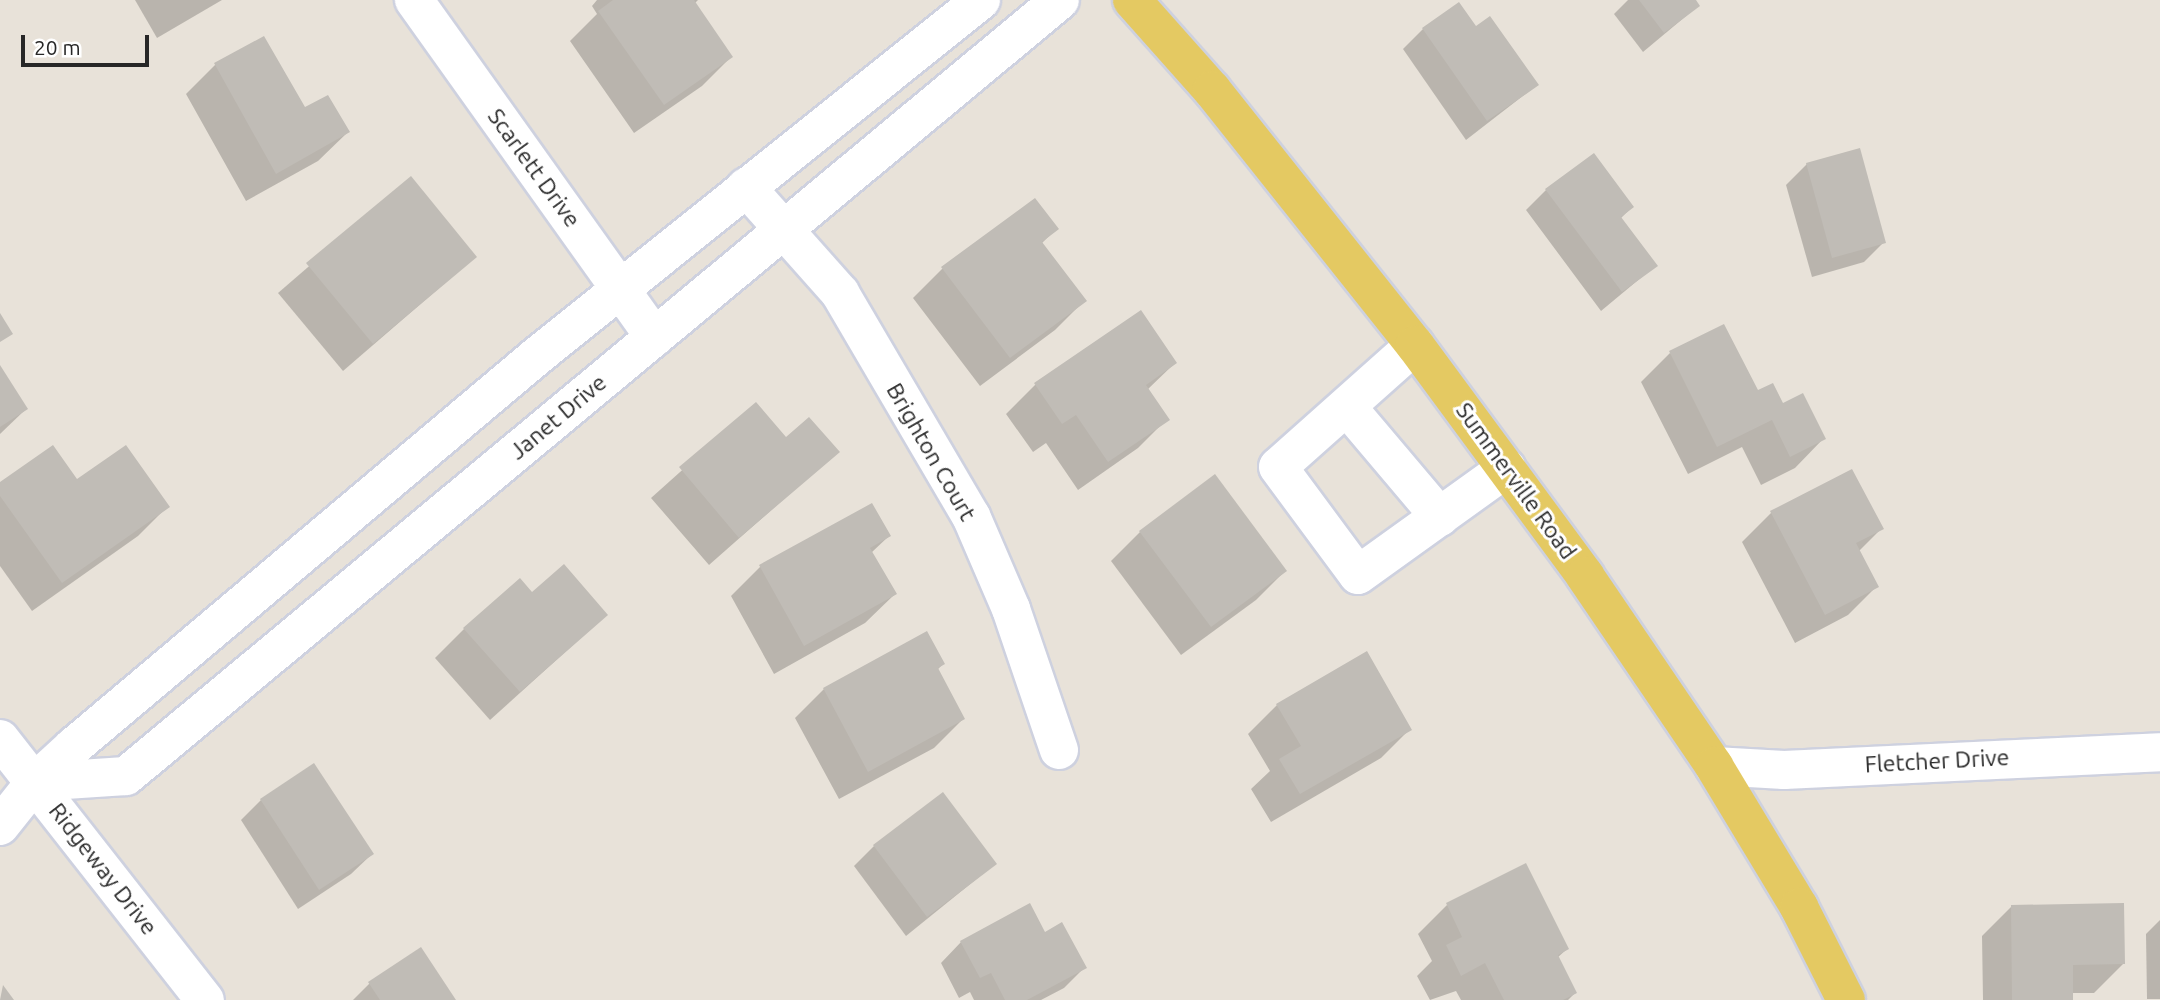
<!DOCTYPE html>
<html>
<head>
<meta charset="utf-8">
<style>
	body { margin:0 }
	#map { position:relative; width:2160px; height:1000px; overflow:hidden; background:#e8e2d9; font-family:Ubuntu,sans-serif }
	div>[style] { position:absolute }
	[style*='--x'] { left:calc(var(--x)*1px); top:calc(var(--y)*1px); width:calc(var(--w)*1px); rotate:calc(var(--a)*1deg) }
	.shadow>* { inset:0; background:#0003 }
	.building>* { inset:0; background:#c0bcb6 }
	.roads { filter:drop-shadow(2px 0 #ced1df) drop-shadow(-2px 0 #ced1df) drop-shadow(0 2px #ced1df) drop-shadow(0 -2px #ced1df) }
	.minor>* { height:38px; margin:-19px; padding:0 19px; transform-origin:19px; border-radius:19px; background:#fff }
	.major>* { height:38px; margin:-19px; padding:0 19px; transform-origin:19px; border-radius:19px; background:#e4c962 }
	span { translate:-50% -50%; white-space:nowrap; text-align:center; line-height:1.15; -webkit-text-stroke:6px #fff; paint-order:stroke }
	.street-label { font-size:23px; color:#272727 }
	.scale { position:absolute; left:21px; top:35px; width:128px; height:32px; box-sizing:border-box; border:4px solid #272727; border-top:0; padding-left:9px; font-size:21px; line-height:24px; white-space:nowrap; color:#272727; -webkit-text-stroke:5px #fff; paint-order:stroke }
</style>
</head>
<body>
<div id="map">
	<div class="shadow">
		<div style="clip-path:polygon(135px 0,222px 0,157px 38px)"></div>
		<div style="clip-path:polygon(597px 0,698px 0,694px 4px,731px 57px,702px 86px,634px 133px,570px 41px,597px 14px,592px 6px)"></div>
		<div style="clip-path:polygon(1628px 0,1694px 0,1698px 6px,1643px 52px,1614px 14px)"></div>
		<div style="clip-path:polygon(1423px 29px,1475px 29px,1537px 85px,1466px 140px,1403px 49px)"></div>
		<div style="clip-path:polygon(263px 38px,304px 110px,348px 132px,318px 161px,246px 201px,186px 94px,215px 65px)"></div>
		<div style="clip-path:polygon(1807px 164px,1884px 242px,1864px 262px,1812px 277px,1786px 185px)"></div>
		<div style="clip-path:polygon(410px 179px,475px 257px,343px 371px,278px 293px)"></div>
		<div style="clip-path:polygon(1546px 190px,1632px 207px,1620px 219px,1655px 266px,1601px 311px,1526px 210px)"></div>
		<div style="clip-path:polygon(1056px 229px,1041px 244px,1084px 301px,1055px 330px,980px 386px,913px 298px,942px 269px)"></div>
		<div style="clip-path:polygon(1670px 353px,1782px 406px,1824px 438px,1795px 468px,1761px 485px,1742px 447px,1688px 474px,1641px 382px)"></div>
		<div style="clip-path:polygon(1175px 363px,1147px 390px,1167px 419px,1138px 448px,1078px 490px,1046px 443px,1033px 452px,1006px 414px,1035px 385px)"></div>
		<div style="clip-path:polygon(0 368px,26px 409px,0 434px)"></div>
		<div style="clip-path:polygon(756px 404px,786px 439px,837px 452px,709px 565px,651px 498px)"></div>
		<div style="clip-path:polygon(1851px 471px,1881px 529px,1859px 551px,1877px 586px,1848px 615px,1795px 643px,1742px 542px,1771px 513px)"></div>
		<div style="clip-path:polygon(76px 482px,167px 507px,138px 536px,32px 611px,0 566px,0 484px)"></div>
		<div style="clip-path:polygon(871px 505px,889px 536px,871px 553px,895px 594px,865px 623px,774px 674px,731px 596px,760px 567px)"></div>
		<div style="clip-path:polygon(1140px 532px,1285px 571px,1256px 600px,1181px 655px,1111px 561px)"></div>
		<div style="clip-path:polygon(606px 615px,490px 720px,435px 658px,464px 629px)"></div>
		<div style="clip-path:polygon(943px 664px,937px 670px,963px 719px,934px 748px,839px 799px,795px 718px,824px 689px)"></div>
		<div style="clip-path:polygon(1277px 705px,1410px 729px,1381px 758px,1271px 822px,1251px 789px,1270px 771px,1248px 734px)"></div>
		<div style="clip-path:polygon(261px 800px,372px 854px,351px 874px,298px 909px,241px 820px)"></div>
		<div style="clip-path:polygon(874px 846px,995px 864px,906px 936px,854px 866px)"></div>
		<div style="clip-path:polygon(1447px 905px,1567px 949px,1557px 958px,1575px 993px,1568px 1000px,1461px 1000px,1456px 991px,1430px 1000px,1417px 976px,1432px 961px,1418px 934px)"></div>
		<div style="clip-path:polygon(2011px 907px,2123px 964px,2094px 993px,2071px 993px,2071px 1000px,1983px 1000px,1982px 936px)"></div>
		<div style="clip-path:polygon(2160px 920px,2160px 999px,2147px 999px,2146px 934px)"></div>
		<div style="clip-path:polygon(1044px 934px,1084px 968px,1064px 988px,1041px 1000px,974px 1000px,970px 992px,959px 998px,941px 963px,961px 942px)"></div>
		<div style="clip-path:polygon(370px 983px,454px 1000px,353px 1000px)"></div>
	</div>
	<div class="building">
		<div style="clip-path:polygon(613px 0,694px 0,733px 57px,664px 105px,598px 11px)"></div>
		<div style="clip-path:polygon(1639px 0,1696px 0,1700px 6px,1664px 33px)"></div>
		<div style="clip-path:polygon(1459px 2px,1476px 26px,1490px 16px,1539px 85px,1487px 121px,1422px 28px)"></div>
		<div style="clip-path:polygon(264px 36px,305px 107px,328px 95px,350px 132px,276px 174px,214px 63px)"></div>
		<div style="clip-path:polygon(1860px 148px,1886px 243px,1832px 258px,1806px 163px)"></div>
		<div style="clip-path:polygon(1594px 153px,1634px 207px,1621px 217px,1658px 266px,1622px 292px,1545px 189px)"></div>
		<div style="clip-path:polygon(411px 176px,477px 257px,373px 344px,306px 263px)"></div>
		<div style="clip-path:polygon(1035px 198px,1059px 229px,1042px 242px,1087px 301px,1010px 358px,941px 267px)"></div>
		<div style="clip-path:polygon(1141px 310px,1177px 363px,1146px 385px,1170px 420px,1108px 462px,1076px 415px,1062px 424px,1034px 383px)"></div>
		<div style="clip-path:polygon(0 313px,13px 334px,0 342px)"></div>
		<div style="clip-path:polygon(1724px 324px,1758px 390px,1773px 383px,1783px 403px,1803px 393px,1826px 439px,1790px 457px,1772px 420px,1717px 447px,1669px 351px)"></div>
		<div style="clip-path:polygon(0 365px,28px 409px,0 427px)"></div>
		<div style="clip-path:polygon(756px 402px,786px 437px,809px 417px,840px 452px,739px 538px,679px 467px)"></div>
		<div style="clip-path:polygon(53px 445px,77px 479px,126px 445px,170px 507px,62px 583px,0 496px,0 482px)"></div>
		<div style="clip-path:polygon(1852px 469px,1884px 529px,1856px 543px,1879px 587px,1825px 615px,1770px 511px)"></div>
		<div style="clip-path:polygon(1215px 474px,1287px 571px,1211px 627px,1139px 531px)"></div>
		<div style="clip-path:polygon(872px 503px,891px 536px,870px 548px,897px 594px,804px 646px,759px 565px)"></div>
		<div style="clip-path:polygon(564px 564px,608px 615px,520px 692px,463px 628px,520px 578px,532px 592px)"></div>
		<div style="clip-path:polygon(927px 631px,945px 664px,938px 668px,965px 719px,868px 772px,823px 688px)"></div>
		<div style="clip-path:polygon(1367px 651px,1412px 730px,1300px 794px,1279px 759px,1301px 746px,1276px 704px)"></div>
		<div style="clip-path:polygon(314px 763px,374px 854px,319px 890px,260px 799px)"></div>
		<div style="clip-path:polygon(943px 792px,997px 864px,927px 917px,873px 845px)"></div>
		<div style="clip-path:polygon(1526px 863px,1569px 949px,1558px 955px,1577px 993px,1563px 1000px,1504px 1000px,1485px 963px,1461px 976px,1446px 945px,1462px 937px,1446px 903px)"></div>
		<div style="clip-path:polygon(1030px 903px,1045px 932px,1062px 922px,1087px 968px,1027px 1000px,1005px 1000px,991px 973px,980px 978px,960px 941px)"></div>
		<div style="clip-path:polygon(2124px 903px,2125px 964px,2073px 965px,2073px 1000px,2012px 1000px,2011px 905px)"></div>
		<div style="clip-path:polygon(421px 947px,456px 1000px,380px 1000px,368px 982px)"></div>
		<div style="clip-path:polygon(3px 985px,14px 1000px,0 1000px)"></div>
	</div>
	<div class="roads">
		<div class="minor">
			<div style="--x:414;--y:0;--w:414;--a:54.5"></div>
			<div style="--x:746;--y:187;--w:142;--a:48.4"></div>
			<div style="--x:840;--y:293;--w:259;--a:59.6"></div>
			<div style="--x:971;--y:516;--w:101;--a:66.7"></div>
			<div style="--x:1011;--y:609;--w:149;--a:71.2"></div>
			<div style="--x:1415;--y:345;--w:183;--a:138.3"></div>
			<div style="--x:1278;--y:467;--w:134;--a:53.5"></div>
			<div style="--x:1358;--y:575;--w:183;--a:-35.7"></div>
			<div style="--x:1347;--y:407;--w:144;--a:49.8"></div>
			<div style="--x:0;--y:739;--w:332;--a:51.9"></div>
			<div style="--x:1714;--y:766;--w:70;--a:3.3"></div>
			<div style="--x:1784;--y:770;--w:376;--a:-2.7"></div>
			<div style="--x:35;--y:782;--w:91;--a:-3.8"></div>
			<div style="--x:126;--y:776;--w:1214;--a:-39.72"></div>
			<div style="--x:0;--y:826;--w:56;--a:-51.5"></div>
			<div style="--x:35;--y:782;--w:52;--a:-42.6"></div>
			<div style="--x:73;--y:747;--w:607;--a:-40.12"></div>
			<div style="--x:537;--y:356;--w:569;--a:-38.72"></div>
		</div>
		<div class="major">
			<div style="--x:1132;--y:0;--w:120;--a:48.4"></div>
			<div style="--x:1212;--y:90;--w:326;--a:51.5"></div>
			<div style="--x:1415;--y:345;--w:287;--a:53.6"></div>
			<div style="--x:1585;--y:576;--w:230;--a:55.8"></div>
			<div style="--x:1714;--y:766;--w:165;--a:58.9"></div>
			<div style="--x:1799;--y:907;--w:104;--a:63.2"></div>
		</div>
	</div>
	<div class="street-label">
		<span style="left:534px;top:168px;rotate:54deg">Scarlett Drive</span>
		<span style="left:558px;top:417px;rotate:-40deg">Janet Drive</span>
		<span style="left:931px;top:452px;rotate:60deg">Brighton Court</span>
		<span style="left:1516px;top:481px;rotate:54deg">Summerville Road</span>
		<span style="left:1937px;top:761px;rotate:-3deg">Fletcher Drive</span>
		<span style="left:103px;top:869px;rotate:52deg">Ridgeway Drive</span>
	</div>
	<div class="scale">20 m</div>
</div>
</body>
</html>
